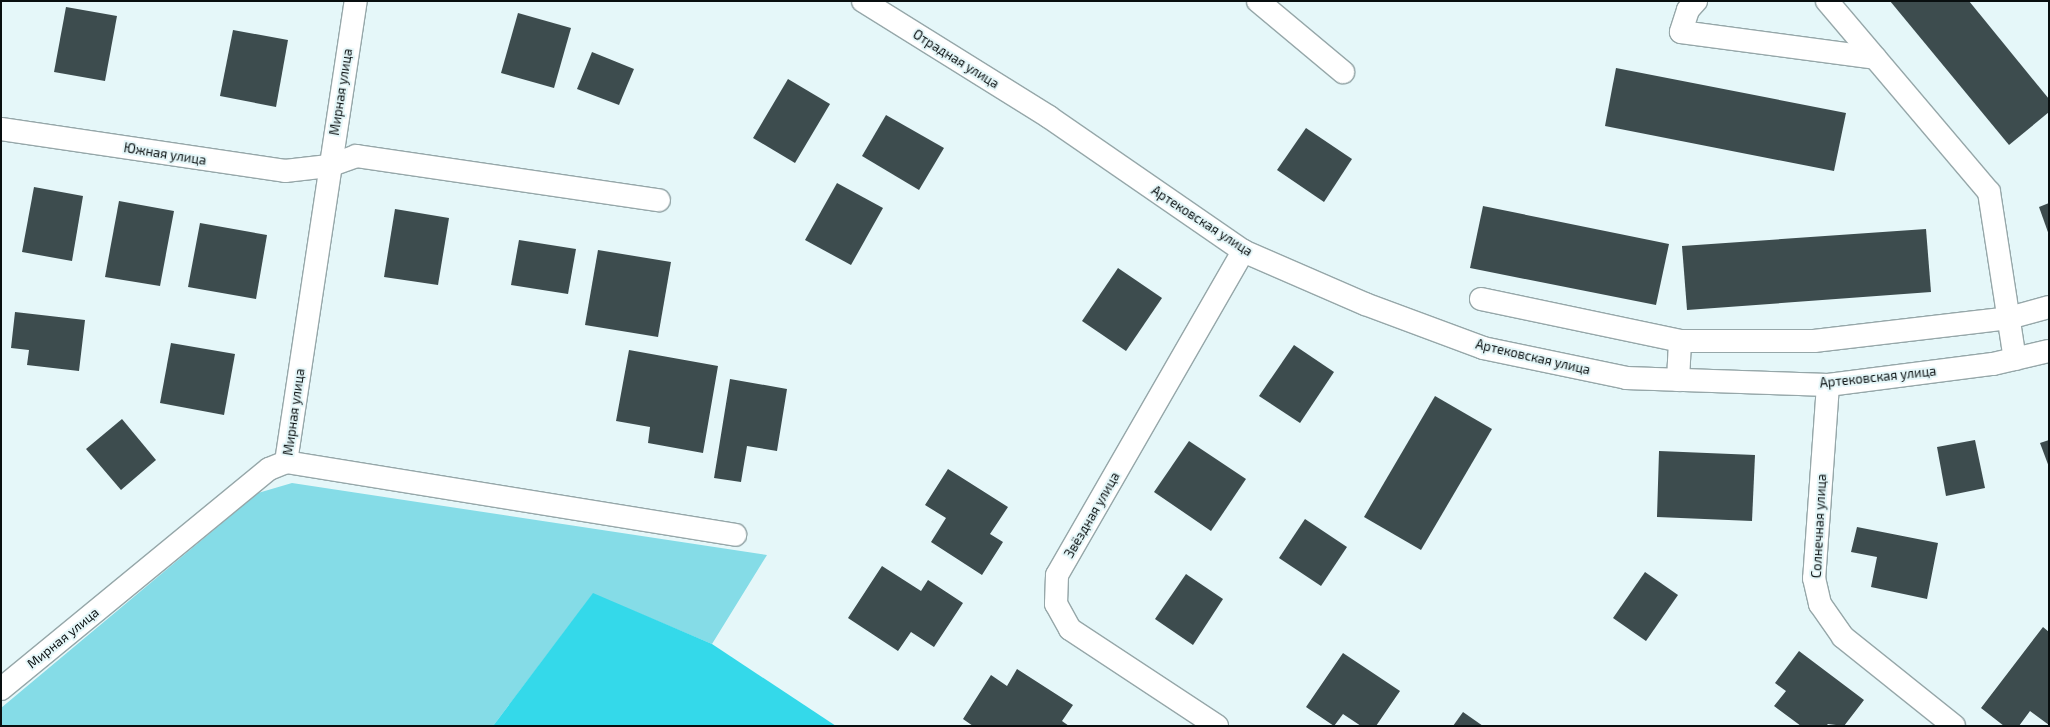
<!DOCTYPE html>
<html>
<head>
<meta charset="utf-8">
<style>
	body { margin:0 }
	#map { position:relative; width:2050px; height:727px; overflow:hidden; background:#e5f7f9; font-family:"Exo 2",sans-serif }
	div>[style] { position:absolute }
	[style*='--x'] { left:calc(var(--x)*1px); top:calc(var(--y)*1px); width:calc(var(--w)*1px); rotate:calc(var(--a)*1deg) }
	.green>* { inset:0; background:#85dce7 }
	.forest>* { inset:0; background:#34d9ea }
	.building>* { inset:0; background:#3d4c4e }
	.roads { filter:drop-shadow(1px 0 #96a7a9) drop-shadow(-1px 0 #96a7a9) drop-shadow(0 1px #96a7a9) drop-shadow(0 -1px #96a7a9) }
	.minor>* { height:22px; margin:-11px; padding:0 11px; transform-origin:11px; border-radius:11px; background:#fff }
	span { translate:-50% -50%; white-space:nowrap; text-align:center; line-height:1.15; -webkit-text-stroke:4px #e5f7f9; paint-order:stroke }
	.street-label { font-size:13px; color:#090f10 }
	.frame { position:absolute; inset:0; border:2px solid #090f10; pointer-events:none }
</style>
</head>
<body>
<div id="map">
	<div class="green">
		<div style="clip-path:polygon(292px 483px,767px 555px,712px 644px,593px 594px,493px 726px,1px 726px,1px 708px,258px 493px)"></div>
	</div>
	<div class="forest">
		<div style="clip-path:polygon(593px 593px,712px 644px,836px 726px,493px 726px)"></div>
	</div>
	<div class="building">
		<div style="clip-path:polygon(1890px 1px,1969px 1px,2049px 99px,2049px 112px,2009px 145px)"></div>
		<div style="clip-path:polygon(66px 7px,117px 16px,105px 81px,54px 72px)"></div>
		<div style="clip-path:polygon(518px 13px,571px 28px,554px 88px,501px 73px)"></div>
		<div style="clip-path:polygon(233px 30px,288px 40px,276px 107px,220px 96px)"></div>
		<div style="clip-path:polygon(592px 52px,634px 69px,619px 105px,577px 89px)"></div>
		<div style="clip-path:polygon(1616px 68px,1846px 113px,1834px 171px,1605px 126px)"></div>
		<div style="clip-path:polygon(788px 79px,830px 104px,795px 163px,753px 138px)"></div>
		<div style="clip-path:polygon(886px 115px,944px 148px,919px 190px,862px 156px)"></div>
		<div style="clip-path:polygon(1306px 128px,1352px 159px,1324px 202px,1277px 170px)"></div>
		<div style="clip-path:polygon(837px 183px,883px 208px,851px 265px,805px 240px)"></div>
		<div style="clip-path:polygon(34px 187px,83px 196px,72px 261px,22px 252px)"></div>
		<div style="clip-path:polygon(119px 201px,174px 211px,160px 286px,105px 277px)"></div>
		<div style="clip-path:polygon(2049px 203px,2049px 235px,2039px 207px)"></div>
		<div style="clip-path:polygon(1483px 206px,1669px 244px,1656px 305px,1470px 268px)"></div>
		<div style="clip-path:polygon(395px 209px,449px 218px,438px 285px,384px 277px)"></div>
		<div style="clip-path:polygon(200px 223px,267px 235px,256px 299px,188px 287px)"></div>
		<div style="clip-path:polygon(1926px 229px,1931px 292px,1687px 310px,1682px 246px)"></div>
		<div style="clip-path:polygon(519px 240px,576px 249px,568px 294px,511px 285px)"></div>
		<div style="clip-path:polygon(598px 250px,671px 262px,658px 337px,585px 325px)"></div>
		<div style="clip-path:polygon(1118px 268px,1162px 298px,1126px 351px,1082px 321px)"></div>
		<div style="clip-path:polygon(15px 312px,85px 320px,79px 371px,27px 365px,29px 350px,11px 348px)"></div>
		<div style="clip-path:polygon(171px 343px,235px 354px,224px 415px,160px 403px)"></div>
		<div style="clip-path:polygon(1294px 345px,1334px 372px,1300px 423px,1259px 396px)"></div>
		<div style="clip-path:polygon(629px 350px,718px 366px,703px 453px,648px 443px,650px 427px,616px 421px)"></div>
		<div style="clip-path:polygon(730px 379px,787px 389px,777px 451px,747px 446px,741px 482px,714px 478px)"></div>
		<div style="clip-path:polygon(1435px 396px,1492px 429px,1421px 550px,1364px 517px)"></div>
		<div style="clip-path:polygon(122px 419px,156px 460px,121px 490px,86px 449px)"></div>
		<div style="clip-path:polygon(1975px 440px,1985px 488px,1946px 496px,1937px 447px)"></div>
		<div style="clip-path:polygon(2049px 440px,2049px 467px,2040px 443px)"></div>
		<div style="clip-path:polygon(1189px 441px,1246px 479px,1211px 531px,1154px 492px)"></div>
		<div style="clip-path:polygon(1659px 451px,1755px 455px,1752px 521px,1657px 517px)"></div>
		<div style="clip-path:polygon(948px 469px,1008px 507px,990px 534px,1003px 542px,982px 575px,931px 542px,946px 518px,925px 505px)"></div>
		<div style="clip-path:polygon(1305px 519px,1347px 547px,1321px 586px,1279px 558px)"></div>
		<div style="clip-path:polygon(1857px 527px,1938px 543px,1927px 599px,1871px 587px,1877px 557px,1851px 552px)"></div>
		<div style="clip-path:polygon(882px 566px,921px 591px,928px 580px,963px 603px,934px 647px,911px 632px,898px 651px,848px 618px)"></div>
		<div style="clip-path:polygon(1645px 572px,1678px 595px,1646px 641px,1613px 618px)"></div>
		<div style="clip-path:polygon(1186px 574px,1223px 599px,1193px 645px,1155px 619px)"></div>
		<div style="clip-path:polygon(2043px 627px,2049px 632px,2049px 725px,2030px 711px,2019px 726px,2004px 726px,1981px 708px)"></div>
		<div style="clip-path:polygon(1799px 651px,1864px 700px,1844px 726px,1828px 724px,1826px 726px,1801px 726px,1774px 706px,1786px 691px,1775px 683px)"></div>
		<div style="clip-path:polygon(1343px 653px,1400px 691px,1376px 726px,1361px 726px,1343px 714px,1334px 726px,1306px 707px)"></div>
		<div style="clip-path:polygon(1017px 669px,1073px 705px,1062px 721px,1069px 726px,973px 726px,963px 719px,991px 675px,1007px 686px)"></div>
		<div style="clip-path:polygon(1463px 712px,1483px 726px,1453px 726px)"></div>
	</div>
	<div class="roads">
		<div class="minor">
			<div style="--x:863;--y:1;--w:219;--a:31.9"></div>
			<div style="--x:1049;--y:117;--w:236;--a:34.6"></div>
			<div style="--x:1243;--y:251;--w:133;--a:23.5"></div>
			<div style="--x:1365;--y:304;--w:126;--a:20.4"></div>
			<div style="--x:1483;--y:348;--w:146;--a:11.8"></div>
			<div style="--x:1626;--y:378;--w:202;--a:2"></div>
			<div style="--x:1828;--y:385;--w:166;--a:-7.3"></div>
			<div style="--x:1993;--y:364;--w:57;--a:-13.1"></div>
			<div style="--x:1258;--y:1;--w:111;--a:39.9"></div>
			<div style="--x:1696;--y:1;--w:12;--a:132"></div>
			<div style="--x:1688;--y:10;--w:23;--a:108"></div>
			<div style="--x:1681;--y:32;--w:196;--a:7.6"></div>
			<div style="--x:1827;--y:1;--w:250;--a:49.7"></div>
			<div style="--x:1989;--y:192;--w:169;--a:81.2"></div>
			<div style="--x:1;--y:129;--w:287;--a:8.4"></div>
			<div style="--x:285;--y:171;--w:44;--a:-6.5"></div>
			<div style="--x:329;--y:166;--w:29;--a:-20"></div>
			<div style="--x:356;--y:156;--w:306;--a:8.3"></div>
			<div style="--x:1481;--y:299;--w:203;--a:11.9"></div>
			<div style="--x:1680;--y:341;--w:134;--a:0"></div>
			<div style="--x:1814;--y:341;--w:196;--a:-6.7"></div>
			<div style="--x:2009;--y:318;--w:41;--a:-15.4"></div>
			<div style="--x:1678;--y:380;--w:39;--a:-87"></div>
			<div style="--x:1828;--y:385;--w:194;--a:94.1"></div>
			<div style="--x:1814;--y:578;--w:27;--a:77"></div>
			<div style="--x:1820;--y:604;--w:40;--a:55.1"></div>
			<div style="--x:1843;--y:637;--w:142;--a:38.7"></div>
			<div style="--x:286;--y:462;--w:455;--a:9.2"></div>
			<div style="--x:1;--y:689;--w:347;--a:-39.4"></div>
			<div style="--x:269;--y:469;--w:18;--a:-22"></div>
			<div style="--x:286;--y:462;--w:466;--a:-81.4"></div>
			<div style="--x:1217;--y:726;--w:176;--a:-146.6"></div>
			<div style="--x:1070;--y:629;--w:29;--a:-119"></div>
			<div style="--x:1056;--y:604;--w:29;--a:-88"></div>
			<div style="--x:1057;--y:575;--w:374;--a:-60.1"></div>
		</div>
	</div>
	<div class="street-label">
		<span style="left:956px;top:59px;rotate:32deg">Отрадная улица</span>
		<span style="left:341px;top:92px;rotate:-81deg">Мирная улица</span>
		<span style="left:165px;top:154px;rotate:9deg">Южная улица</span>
		<span style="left:1202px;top:221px;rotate:33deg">Артековская улица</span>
		<span style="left:1533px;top:357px;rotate:13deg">Артековская улица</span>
		<span style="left:1878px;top:377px;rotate:-6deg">Артековская улица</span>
		<span style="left:294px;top:412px;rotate:-82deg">Мирная улица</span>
		<span style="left:1092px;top:515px;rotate:-60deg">Звёздная улица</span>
		<span style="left:1819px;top:526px;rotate:-87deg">Солнечная улица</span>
		<span style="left:63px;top:638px;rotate:-39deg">Мирная улица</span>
	</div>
	<div class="frame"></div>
</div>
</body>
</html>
